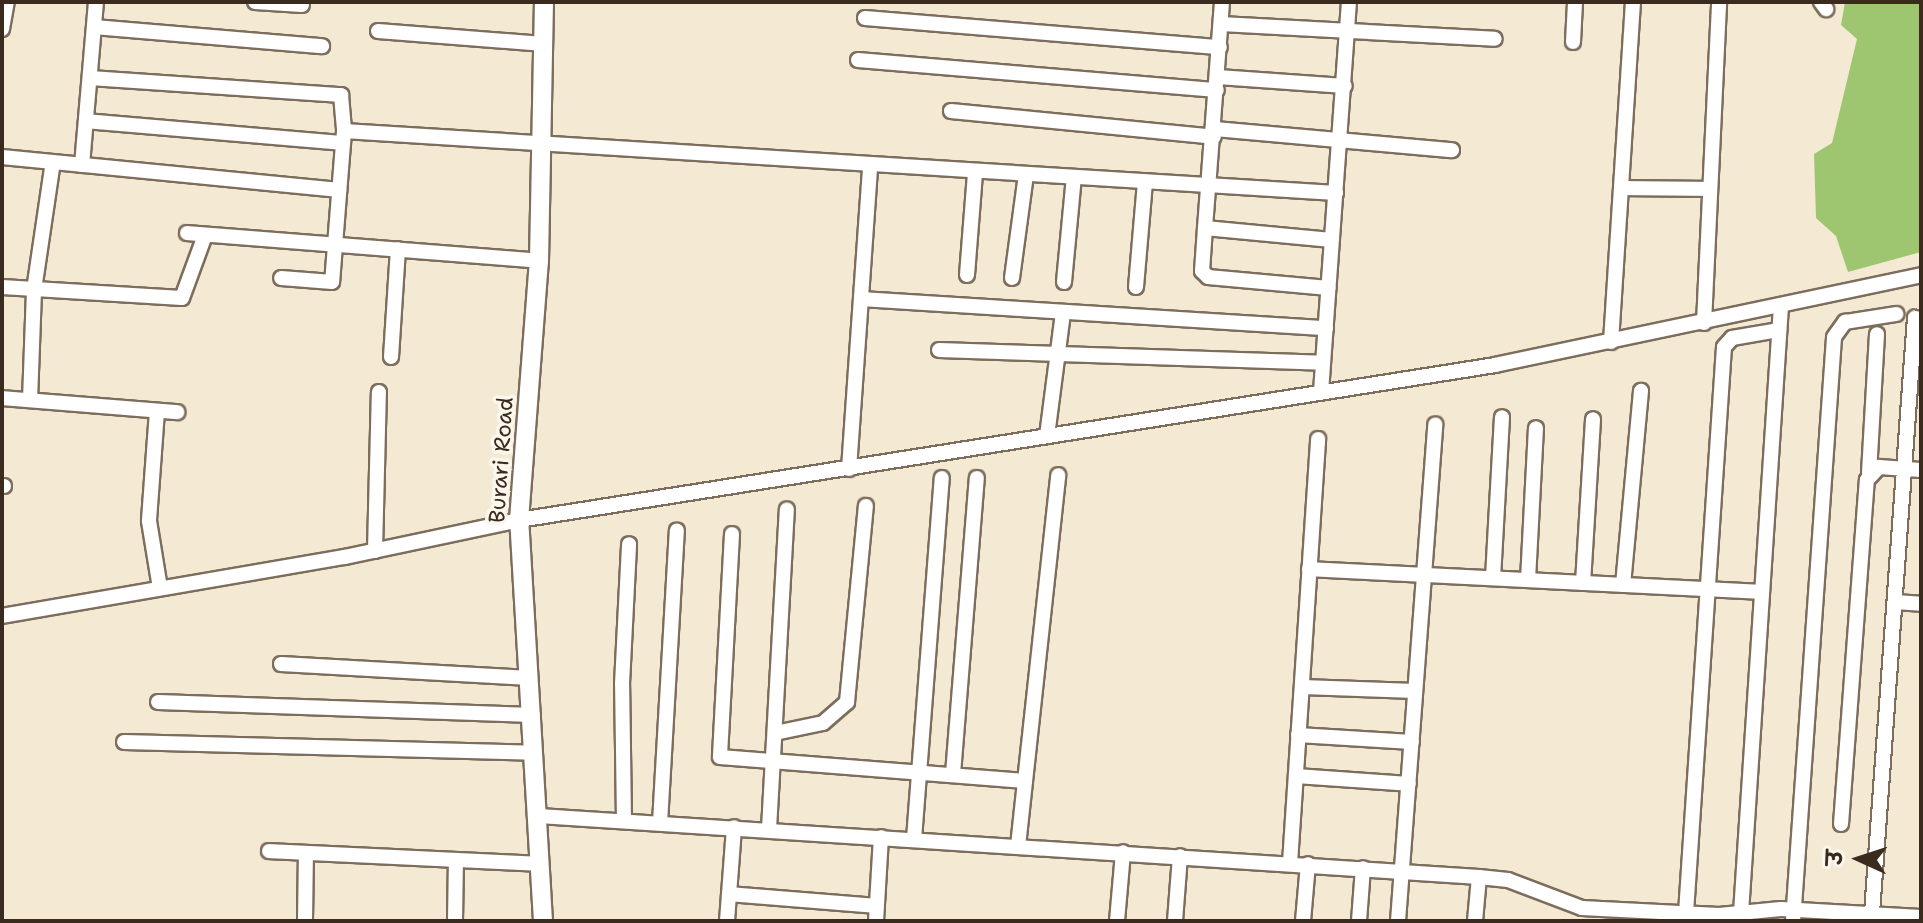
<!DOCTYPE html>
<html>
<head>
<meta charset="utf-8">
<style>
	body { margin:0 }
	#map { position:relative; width:1923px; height:923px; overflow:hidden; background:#f4ead3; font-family:"Shantell Sans","Playpen Sans Deva",sans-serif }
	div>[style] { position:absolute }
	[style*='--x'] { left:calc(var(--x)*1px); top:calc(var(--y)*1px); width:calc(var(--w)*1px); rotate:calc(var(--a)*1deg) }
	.green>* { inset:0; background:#9ec671 }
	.roads { filter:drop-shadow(2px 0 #7c6d5d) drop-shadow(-2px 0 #7c6d5d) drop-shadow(0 2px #7c6d5d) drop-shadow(0 -2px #7c6d5d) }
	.minor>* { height:14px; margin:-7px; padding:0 7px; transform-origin:7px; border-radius:7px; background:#fff }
	.major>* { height:18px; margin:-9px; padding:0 9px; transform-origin:9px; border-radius:9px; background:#fff }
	span { translate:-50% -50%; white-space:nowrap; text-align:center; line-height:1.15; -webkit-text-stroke:7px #fbf7ec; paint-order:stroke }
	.street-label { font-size:22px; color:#3b2a1e }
	.frame { position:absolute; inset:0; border:4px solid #3b2a1e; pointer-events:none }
	.north { position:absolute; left:1819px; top:819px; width:80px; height:80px; -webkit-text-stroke:6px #fbf7ec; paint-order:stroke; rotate:273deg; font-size:22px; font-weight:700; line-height:32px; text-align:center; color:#3b2a1e }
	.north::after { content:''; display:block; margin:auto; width:28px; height:36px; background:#3b2a1e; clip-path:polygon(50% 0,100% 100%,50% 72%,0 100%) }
</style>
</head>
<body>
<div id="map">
	<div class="green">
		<div style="clip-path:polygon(1845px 2px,1921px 2px,1921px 252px,1848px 272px,1836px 236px,1816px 218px,1814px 154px,1832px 143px,1857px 39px,1841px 25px)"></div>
	</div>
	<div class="roads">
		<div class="minor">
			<div style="--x:255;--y:2;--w:47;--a:3.7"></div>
			<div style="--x:1222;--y:2;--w:227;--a:94.3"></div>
			<div style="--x:1205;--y:228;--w:127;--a:5.4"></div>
			<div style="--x:1821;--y:2;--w:9;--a:54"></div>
			<div style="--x:865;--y:18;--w:356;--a:4.7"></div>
			<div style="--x:1221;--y:24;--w:274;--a:3.1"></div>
			<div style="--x:94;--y:27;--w:229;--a:4.8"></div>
			<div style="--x:2;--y:29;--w:27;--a:-80"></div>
			<div style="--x:378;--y:31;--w:166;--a:4.5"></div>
			<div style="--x:1573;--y:42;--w:40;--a:-87.1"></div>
			<div style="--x:858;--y:60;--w:360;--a:4.8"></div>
			<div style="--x:1218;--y:77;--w:127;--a:4.1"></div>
			<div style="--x:90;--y:78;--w:252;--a:3.9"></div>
			<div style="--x:341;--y:95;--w:36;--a:85"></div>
			<div style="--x:344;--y:131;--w:151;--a:94.5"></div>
			<div style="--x:332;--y:282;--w:51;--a:-175.5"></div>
			<div style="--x:951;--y:111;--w:264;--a:5.6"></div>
			<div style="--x:86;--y:121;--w:258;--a:4.9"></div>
			<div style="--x:1215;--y:129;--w:238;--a:5.1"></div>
			<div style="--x:344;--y:131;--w:994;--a:3.58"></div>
			<div style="--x:2;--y:157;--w:339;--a:5.6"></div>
			<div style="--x:82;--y:165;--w:164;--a:-85.1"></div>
			<div style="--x:1624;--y:188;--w:85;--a:0.7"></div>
			<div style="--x:1205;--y:228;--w:43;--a:94"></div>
			<div style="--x:1202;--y:271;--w:8;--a:45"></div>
			<div style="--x:1208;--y:277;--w:121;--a:5.2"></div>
			<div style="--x:187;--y:233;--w:353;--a:4.5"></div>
			<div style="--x:967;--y:275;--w:102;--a:-85.5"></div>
			<div style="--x:1012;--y:278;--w:104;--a:-82.3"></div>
			<div style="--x:1064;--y:282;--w:105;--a:-84.6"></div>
			<div style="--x:2;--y:287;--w:180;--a:3.5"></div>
			<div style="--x:182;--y:298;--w:67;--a:-69.9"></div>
			<div style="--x:1136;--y:287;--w:106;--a:-85.1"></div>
			<div style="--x:861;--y:299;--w:466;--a:3.6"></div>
			<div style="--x:1704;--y:323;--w:321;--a:-87.3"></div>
			<div style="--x:1611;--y:342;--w:341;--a:-86.3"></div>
			<div style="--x:939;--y:350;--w:384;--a:1.9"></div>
			<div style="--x:391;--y:357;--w:108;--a:-86.3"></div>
			<div style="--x:1321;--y:392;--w:391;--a:-85.9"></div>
			<div style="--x:2;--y:398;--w:176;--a:4.6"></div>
			<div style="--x:30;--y:400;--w:110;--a:-87.9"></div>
			<div style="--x:34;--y:290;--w:129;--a:-81.6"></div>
			<div style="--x:157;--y:411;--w:110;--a:94.2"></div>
			<div style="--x:149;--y:521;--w:68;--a:80.7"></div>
			<div style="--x:1047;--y:436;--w:125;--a:-82.6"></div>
			<div style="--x:849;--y:469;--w:305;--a:-86"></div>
			<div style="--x:1869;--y:473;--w:139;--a:-86.7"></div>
			<div style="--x:2;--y:486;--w:2;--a:0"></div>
			<div style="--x:732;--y:534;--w:223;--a:93.1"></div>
			<div style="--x:720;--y:757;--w:306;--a:4.5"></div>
			<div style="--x:375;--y:551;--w:159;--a:-88.6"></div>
			<div style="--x:1309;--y:569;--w:453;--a:2.9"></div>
			<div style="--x:1493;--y:578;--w:161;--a:-86.8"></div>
			<div style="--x:1528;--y:580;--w:152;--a:-87"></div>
			<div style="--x:1583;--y:583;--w:164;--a:-86.5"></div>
			<div style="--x:1623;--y:585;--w:195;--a:-84.7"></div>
			<div style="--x:1895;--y:602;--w:26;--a:4"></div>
			<div style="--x:2;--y:616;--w:348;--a:-9.8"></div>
			<div style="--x:345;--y:557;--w:178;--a:-12"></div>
			<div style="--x:519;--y:520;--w:988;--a:-9.02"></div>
			<div style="--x:1495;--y:365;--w:435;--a:-11.9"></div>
			<div style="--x:281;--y:664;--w:249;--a:3.2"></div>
			<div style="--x:1302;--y:687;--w:113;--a:2"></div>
			<div style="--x:158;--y:702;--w:375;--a:2"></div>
			<div style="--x:775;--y:733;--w:49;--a:-11.8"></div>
			<div style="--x:823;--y:723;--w:32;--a:-41"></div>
			<div style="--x:847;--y:702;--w:197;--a:-84.5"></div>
			<div style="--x:1298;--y:735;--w:114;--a:3.5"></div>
			<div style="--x:124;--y:742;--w:410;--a:1.5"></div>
			<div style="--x:953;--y:774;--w:297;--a:-85.4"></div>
			<div style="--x:1296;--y:776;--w:113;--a:4"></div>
			<div style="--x:539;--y:816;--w:942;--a:3.71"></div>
			<div style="--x:1479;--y:877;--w:29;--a:6"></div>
			<div style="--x:1508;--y:880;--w:79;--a:20.7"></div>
			<div style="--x:1582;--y:908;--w:137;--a:2.9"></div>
			<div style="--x:1719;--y:915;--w:62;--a:-5.5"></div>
			<div style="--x:1781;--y:909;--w:140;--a:3.3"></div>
			<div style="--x:624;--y:821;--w:137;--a:-90.8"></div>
			<div style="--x:622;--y:684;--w:140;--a:-87.1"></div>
			<div style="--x:660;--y:823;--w:293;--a:-86.7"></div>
			<div style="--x:1841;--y:824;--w:345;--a:-85.7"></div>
			<div style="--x:1867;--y:480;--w:18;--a:-47"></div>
			<div style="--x:1879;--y:467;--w:42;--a:4.1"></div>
			<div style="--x:769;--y:829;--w:320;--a:-86.8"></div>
			<div style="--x:914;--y:839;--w:362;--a:-85.6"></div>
			<div style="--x:1018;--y:846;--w:373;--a:-83.8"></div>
			<div style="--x:269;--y:851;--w:272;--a:2.7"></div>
			<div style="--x:1290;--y:863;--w:425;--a:-86.2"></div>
			<div style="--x:729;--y:894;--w:148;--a:4.6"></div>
			<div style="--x:1686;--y:913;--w:567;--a:-86.16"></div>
			<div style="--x:1724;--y:347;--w:12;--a:-48"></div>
			<div style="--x:1732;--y:338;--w:48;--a:-9.7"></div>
			<div style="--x:1741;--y:913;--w:608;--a:-86.23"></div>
			<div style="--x:1872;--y:913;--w:597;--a:-85.87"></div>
			<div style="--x:305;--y:921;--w:68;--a:-89.2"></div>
			<div style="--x:455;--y:921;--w:61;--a:-89.1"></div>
			<div style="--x:727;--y:921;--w:94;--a:-85.7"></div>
			<div style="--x:876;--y:921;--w:84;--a:-86.6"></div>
			<div style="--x:1117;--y:921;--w:69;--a:-85"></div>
			<div style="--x:1175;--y:921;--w:65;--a:-85.6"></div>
			<div style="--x:1303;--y:921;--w:57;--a:-85"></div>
			<div style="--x:1359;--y:921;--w:53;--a:-85.7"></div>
			<div style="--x:1398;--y:921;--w:498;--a:-85.7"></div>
			<div style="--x:1475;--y:921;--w:44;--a:-84.8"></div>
			<div style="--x:1793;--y:921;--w:585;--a:-85.98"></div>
			<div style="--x:1834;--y:337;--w:19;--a:-54"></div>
			<div style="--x:1845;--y:322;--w:52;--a:-8.9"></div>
		</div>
		<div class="major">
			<div style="--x:543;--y:921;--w:402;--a:-93.4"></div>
			<div style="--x:519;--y:520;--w:260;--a:-85.6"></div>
			<div style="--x:539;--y:261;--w:259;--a:-88.9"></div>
		</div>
	</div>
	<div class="street-label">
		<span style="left:501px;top:460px;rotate:-86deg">Burari Road</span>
	</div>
	<div class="frame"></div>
	<div class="north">उ</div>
</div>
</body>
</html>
